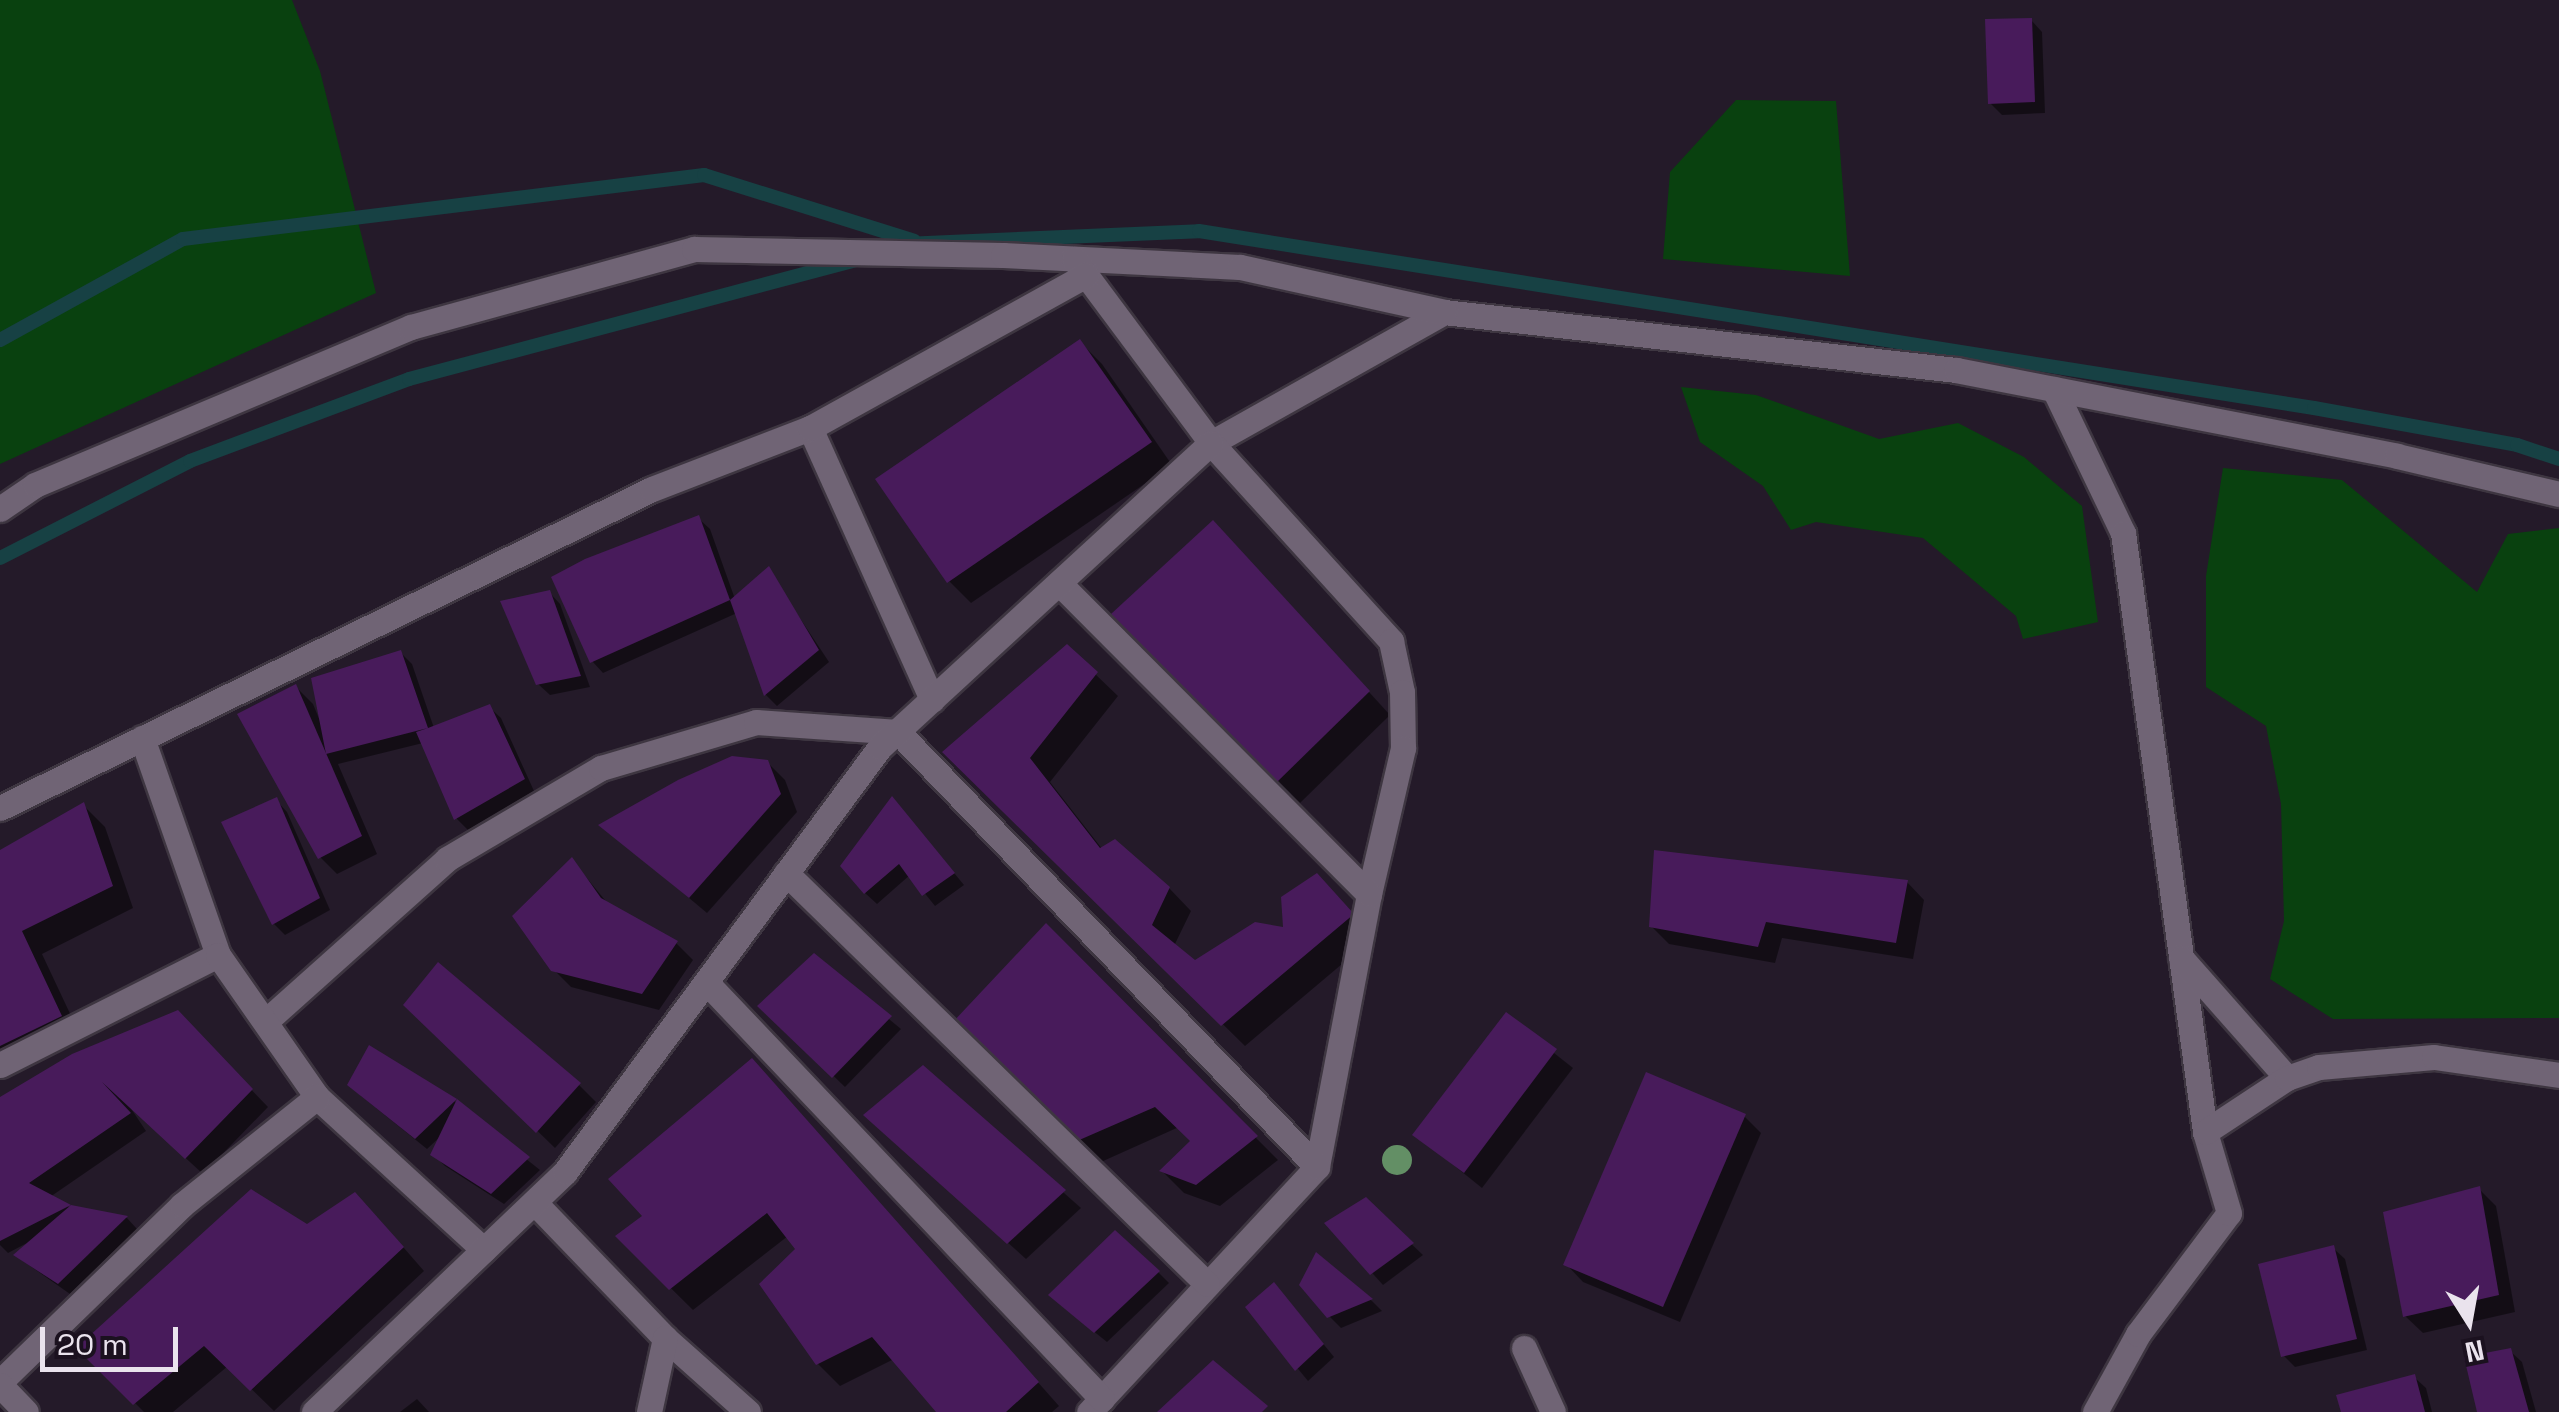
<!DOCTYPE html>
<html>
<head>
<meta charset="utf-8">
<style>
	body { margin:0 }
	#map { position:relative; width:2559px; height:1412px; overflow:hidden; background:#241a29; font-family:"Space Grotesk",sans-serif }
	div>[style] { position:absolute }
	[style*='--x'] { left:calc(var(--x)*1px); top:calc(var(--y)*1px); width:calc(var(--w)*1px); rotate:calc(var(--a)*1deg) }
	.green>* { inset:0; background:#09410f }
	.shadow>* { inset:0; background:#0007 }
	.stream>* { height:14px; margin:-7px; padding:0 7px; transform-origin:7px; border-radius:7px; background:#174144 }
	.building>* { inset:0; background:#481b5b }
	.roads { filter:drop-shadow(2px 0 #3e3641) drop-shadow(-2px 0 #3e3641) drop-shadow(0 2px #3e3641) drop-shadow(0 -2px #3e3641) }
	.lane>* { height:25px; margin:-12.5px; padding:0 12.5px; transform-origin:12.5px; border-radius:12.5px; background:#706475 }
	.street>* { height:25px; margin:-12.5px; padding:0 12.5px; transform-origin:12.5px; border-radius:12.5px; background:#706475 }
	.trees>* { width:30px; height:30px; margin:-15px; border-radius:50%; background:#638f65 }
	span { translate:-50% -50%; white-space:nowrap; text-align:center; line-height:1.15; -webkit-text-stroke:8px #1b111f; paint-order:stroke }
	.north { position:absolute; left:2419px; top:1272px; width:100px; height:100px; -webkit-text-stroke:8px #1b111f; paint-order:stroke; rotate:169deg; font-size:28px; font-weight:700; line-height:40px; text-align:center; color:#eae3ed }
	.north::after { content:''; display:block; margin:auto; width:35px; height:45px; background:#eae3ed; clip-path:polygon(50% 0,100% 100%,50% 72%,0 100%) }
	.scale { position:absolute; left:40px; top:1327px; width:138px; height:45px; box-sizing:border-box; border:5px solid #eae3ed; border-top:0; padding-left:12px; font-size:30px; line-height:35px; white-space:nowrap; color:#eae3ed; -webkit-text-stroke:8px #1b111f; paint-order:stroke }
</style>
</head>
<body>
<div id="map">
	<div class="green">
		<div style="clip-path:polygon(0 0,292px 0,320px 71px,376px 293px,0 464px)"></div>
		<div style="clip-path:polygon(1736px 100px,1836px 101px,1850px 276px,1663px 259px,1670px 172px)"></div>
		<div style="clip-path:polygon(1681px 387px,1756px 395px,1879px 439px,1958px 423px,2024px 457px,2082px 506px,2098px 622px,2023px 639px,2016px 616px,1923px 538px,1816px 522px,1791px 530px,1763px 486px,1700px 442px)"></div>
		<div style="clip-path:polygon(2223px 468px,2342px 480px,2477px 592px,2508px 534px,2559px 528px,2559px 1018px,2333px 1019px,2270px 979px,2284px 921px,2281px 804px,2266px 726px,2206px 687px,2206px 576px)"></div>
	</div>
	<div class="shadow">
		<div style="clip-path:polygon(2031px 20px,2042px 32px,2045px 113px,2002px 115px,1990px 103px)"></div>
		<div style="clip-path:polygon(1080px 342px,1102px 364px,1172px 465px,971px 603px,949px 581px)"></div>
		<div style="clip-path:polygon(698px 518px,710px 529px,735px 599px,768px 570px,829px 662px,777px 706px,766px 695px,737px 613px,603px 673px,592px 661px)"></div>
		<div style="clip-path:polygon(1235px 545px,1390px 715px,1300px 803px,1114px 614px)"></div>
		<div style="clip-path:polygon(549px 592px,560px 604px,590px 687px,550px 695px,538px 684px)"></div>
		<div style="clip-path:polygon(1067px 647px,1118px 696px,1050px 782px,1103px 850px,1169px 888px,1191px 911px,1174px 946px,1195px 963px,1285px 930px,1339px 899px,1374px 937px,1245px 1046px,946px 752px)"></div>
		<div style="clip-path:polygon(401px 653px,412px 664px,434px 728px,489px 707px,501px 718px,534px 791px,468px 830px,457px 819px,423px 743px,338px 764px,377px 854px,337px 874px,320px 857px,296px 687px,313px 704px,320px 721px)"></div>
		<div style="clip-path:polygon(767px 762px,785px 780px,797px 812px,707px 913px,603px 826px)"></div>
		<div style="clip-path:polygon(276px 800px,287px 812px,330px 910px,285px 935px,274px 924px)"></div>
		<div style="clip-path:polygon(83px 805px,105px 827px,133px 908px,42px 954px,82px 1039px,0 1078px,0 852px)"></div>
		<div style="clip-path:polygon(903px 811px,964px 885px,935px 906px,910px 875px,877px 904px,865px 893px)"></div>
		<div style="clip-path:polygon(572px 860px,609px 905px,676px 943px,693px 960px,659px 1010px,571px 987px,553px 969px)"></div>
		<div style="clip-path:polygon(1907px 882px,1924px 900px,1913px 959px,1782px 938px,1775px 963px,1669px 944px,1651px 926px)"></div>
		<div style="clip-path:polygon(1046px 927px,1278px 1160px,1220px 1206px,1184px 1193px,1162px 1171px,1193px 1141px,1179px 1127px,1101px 1162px,977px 1045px)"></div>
		<div style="clip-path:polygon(814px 957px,901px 1029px,845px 1087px,761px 1006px)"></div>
		<div style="clip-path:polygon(407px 1005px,579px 1085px,596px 1102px,555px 1148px)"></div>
		<div style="clip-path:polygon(1506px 1015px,1573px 1068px,1482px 1188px,1416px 1135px)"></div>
		<div style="clip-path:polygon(190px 1026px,268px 1107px,203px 1174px,130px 1107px,146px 1131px,50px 1197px,69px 1207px,127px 1218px,137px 1229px,70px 1294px,16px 1256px,27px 1243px,8px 1253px,0 1245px,0 1100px)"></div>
		<div style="clip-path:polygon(370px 1049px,455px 1102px,540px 1170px,504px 1204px,445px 1166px,433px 1154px,442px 1135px,427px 1149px,361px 1096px)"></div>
		<div style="clip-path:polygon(923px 1068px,1081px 1208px,1026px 1259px,884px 1132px)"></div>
		<div style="clip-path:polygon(774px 1084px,1059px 1406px,1052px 1412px,941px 1412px,894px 1359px,840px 1386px,818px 1364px,799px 1249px,788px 1236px,693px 1310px,619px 1237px,645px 1216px)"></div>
		<div style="clip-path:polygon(1744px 1116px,1761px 1133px,1680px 1322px,1583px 1282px,1566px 1264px)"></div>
		<div style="clip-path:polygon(2479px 1189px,2496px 1206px,2515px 1312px,2423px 1333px,2405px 1316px)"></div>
		<div style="clip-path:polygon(1365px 1200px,1423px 1255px,1383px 1285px,1328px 1224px)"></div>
		<div style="clip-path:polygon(377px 1217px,424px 1271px,274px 1411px,228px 1366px,173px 1412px,144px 1412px,80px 1348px,307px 1227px)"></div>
		<div style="clip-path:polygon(2333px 1248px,2345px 1259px,2367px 1350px,2295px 1367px,2284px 1356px)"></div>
		<div style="clip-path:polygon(1317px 1256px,1372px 1301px,1382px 1311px,1341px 1328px,1329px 1316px)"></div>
		<div style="clip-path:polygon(1158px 1272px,1169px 1283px,1107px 1342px,1062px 1306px)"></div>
		<div style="clip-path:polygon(1285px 1297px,1334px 1357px,1308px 1381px,1248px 1308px)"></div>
		<div style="clip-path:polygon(2510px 1351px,2522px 1362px,2536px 1412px,2480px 1412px)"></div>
		<div style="clip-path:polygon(2414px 1377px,2426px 1388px,2432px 1412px,2343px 1412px)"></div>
		<div style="clip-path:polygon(417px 1399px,429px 1412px,400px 1412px)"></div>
	</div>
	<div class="stream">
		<div style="--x:904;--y:244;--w:295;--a:-2.5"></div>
		<div style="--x:1199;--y:231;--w:1129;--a:9.02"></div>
		<div style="--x:2314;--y:408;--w:206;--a:10.3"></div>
		<div style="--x:2517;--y:445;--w:44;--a:18.4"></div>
		<div style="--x:0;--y:340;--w:209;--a:-28.9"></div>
		<div style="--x:183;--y:239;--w:525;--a:-7"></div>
		<div style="--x:704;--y:175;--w:220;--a:17.4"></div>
		<div style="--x:0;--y:558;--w:213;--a:-27"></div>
		<div style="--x:190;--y:461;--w:234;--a:-20.5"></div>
		<div style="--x:409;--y:379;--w:462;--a:-14.9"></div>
	</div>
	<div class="building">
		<div style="clip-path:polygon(2032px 18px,2035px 102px,1988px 104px,1985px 19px)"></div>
		<div style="clip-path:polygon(1080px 339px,1152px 442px,947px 583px,875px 479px)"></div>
		<div style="clip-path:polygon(699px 515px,730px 600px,590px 663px,551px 577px,585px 559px)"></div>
		<div style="clip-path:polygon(1213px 520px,1370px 691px,1276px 783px,1111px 614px)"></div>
		<div style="clip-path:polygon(769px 566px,819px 650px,764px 696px,730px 600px)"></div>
		<div style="clip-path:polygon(550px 590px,581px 676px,536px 685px,500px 601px)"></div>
		<div style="clip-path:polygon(1067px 644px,1098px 672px,1030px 758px,1100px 848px,1115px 839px,1170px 887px,1152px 925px,1195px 960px,1255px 922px,1283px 927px,1281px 897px,1317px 873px,1354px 914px,1221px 1026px,942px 752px)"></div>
		<div style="clip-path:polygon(401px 650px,428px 728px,490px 704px,525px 779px,454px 820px,416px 732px,428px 728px,326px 754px,311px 678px)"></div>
		<div style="clip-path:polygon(296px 684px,362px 836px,318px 859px,237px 714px)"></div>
		<div style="clip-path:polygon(732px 756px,768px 760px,781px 794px,689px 898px,598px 825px,678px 780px)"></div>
		<div style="clip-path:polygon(892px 796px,955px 873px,922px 896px,899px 864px,864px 894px,840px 866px)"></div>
		<div style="clip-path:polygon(277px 797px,320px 898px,272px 925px,221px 822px)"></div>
		<div style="clip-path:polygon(84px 802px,113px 886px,22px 931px,62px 1016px,0 1046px,0 850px)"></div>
		<div style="clip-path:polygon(1654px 850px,1908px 880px,1896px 943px,1766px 922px,1758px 947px,1649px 927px)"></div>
		<div style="clip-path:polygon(572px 857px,601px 898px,678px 941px,642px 994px,551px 971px,512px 916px)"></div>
		<div style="clip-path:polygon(1046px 923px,1258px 1136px,1196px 1185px,1159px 1171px,1190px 1141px,1155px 1107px,1077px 1141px,952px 1023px)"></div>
		<div style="clip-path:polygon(814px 953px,892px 1016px,832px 1078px,757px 1006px)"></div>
		<div style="clip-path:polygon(438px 962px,581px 1083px,536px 1133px,403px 1005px)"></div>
		<div style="clip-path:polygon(178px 1010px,253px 1089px,185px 1159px,102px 1082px,131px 1113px,29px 1183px,71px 1205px,0 1241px,0 1097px,72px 1054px)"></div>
		<div style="clip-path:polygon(1506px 1012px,1557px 1049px,1464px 1173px,1412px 1135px)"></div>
		<div style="clip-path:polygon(369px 1045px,457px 1099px,415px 1139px,347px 1085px)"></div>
		<div style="clip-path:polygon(752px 1058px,1039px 1382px,1006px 1412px,936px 1412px,872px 1337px,816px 1365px,759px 1284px,795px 1249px,767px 1213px,669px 1290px,615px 1236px,642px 1216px,608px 1179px)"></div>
		<div style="clip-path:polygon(923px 1065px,1066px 1190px,1007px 1244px,863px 1115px)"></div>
		<div style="clip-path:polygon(1646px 1072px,1746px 1114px,1663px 1307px,1563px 1265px)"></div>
		<div style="clip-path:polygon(457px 1099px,530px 1157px,491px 1194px,430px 1155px)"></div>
		<div style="clip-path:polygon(2480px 1186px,2499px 1295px,2403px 1317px,2383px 1212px)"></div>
		<div style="clip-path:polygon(251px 1189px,307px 1224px,355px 1192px,404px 1247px,250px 1391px,204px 1346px,133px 1405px,76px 1348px)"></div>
		<div style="clip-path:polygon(1366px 1197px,1414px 1243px,1370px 1275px,1324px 1223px)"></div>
		<div style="clip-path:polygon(71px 1205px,128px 1216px,58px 1284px,13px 1255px)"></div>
		<div style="clip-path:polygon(1115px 1230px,1160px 1271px,1094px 1333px,1048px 1295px)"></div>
		<div style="clip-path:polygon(2334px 1245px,2357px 1339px,2281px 1357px,2258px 1264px)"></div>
		<div style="clip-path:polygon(1316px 1252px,1373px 1299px,1327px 1318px,1299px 1285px)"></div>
		<div style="clip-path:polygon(1274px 1282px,1324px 1344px,1295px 1371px,1245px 1307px)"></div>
		<div style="clip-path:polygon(2511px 1348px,2529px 1412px,2477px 1412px,2464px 1357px)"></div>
		<div style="clip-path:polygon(1213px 1360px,1268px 1406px,1262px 1412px,1157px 1412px)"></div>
		<div style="clip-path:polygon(2415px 1374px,2425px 1412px,2341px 1412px,2336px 1395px)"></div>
	</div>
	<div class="roads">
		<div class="lane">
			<div style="--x:2054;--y:389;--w:160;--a:64.4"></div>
			<div style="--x:2123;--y:533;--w:605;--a:82.2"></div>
			<div style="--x:1211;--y:443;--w:267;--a:-29.3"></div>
			<div style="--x:1444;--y:312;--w:515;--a:6.46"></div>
			<div style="--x:1956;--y:370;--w:449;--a:11"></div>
			<div style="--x:2397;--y:456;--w:166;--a:13.2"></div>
			<div style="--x:0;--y:509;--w:42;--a:-34.4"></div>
			<div style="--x:35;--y:485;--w:408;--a:-22.8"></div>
			<div style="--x:411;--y:327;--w:294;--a:-15.4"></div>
			<div style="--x:694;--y:249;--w:309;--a:1.1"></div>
			<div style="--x:1003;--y:255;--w:237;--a:2.9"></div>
			<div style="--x:1240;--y:267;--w:209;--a:12.4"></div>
			<div style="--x:2181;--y:958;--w:160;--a:48.5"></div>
			<div style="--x:1524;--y:1348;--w:70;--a:65.6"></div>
			<div style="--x:2095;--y:1412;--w:89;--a:-61.1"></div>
			<div style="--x:2138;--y:1334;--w:151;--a:-53.1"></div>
			<div style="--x:2229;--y:1213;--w:84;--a:-106.5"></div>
			<div style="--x:2205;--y:1132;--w:98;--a:-33.4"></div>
			<div style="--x:2287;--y:1078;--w:34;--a:-19"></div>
			<div style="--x:2319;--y:1067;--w:115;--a:-5"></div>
			<div style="--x:2434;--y:1057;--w:126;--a:8.2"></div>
		</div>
		<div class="street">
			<div style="--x:1074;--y:259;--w:229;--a:53.3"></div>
			<div style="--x:1211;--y:443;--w:268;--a:47.7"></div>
			<div style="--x:1391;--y:641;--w:52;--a:77.8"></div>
			<div style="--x:1402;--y:692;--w:56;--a:89"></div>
			<div style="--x:1403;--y:748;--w:150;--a:103.1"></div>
			<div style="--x:1369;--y:894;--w:278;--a:100.8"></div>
			<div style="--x:1317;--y:1167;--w:335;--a:132.9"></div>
			<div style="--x:810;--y:428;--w:298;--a:65.8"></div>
			<div style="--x:1059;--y:583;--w:439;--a:45.1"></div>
			<div style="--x:142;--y:738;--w:230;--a:70.7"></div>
			<div style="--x:0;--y:808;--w:726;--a:-26.07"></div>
			<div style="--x:652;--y:489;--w:169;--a:-21.1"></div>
			<div style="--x:810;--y:428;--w:316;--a:-29"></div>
			<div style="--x:786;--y:873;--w:588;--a:44.31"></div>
			<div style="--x:706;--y:982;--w:575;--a:46.48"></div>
			<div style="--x:266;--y:1021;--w:243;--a:-41.8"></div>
			<div style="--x:447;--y:859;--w:179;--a:-30.6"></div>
			<div style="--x:601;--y:768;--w:162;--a:-16.5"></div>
			<div style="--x:756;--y:722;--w:142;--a:4"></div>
			<div style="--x:898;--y:732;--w:604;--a:46.07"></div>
			<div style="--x:0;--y:1065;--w:244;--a:-26.8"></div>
			<div style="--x:218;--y:955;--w:173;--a:55.1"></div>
			<div style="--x:317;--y:1097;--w:226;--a:42.5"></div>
			<div style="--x:535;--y:1203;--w:187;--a:46.1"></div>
			<div style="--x:665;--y:1338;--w:111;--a:41.7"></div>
			<div style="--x:0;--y:1382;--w:254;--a:-44.2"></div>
			<div style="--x:182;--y:1205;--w:173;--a:-38.7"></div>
			<div style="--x:0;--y:1385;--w:37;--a:46"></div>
			<div style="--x:314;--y:1412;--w:347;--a:-43.7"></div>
			<div style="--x:565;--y:1172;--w:529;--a:-53.46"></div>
			<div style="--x:880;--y:747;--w:449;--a:-42.6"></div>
			<div style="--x:649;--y:1412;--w:76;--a:-77.8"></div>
		</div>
	</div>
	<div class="trees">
		<div style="left:1397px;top:1160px"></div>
	</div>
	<div class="north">N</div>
	<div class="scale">20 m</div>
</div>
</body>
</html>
